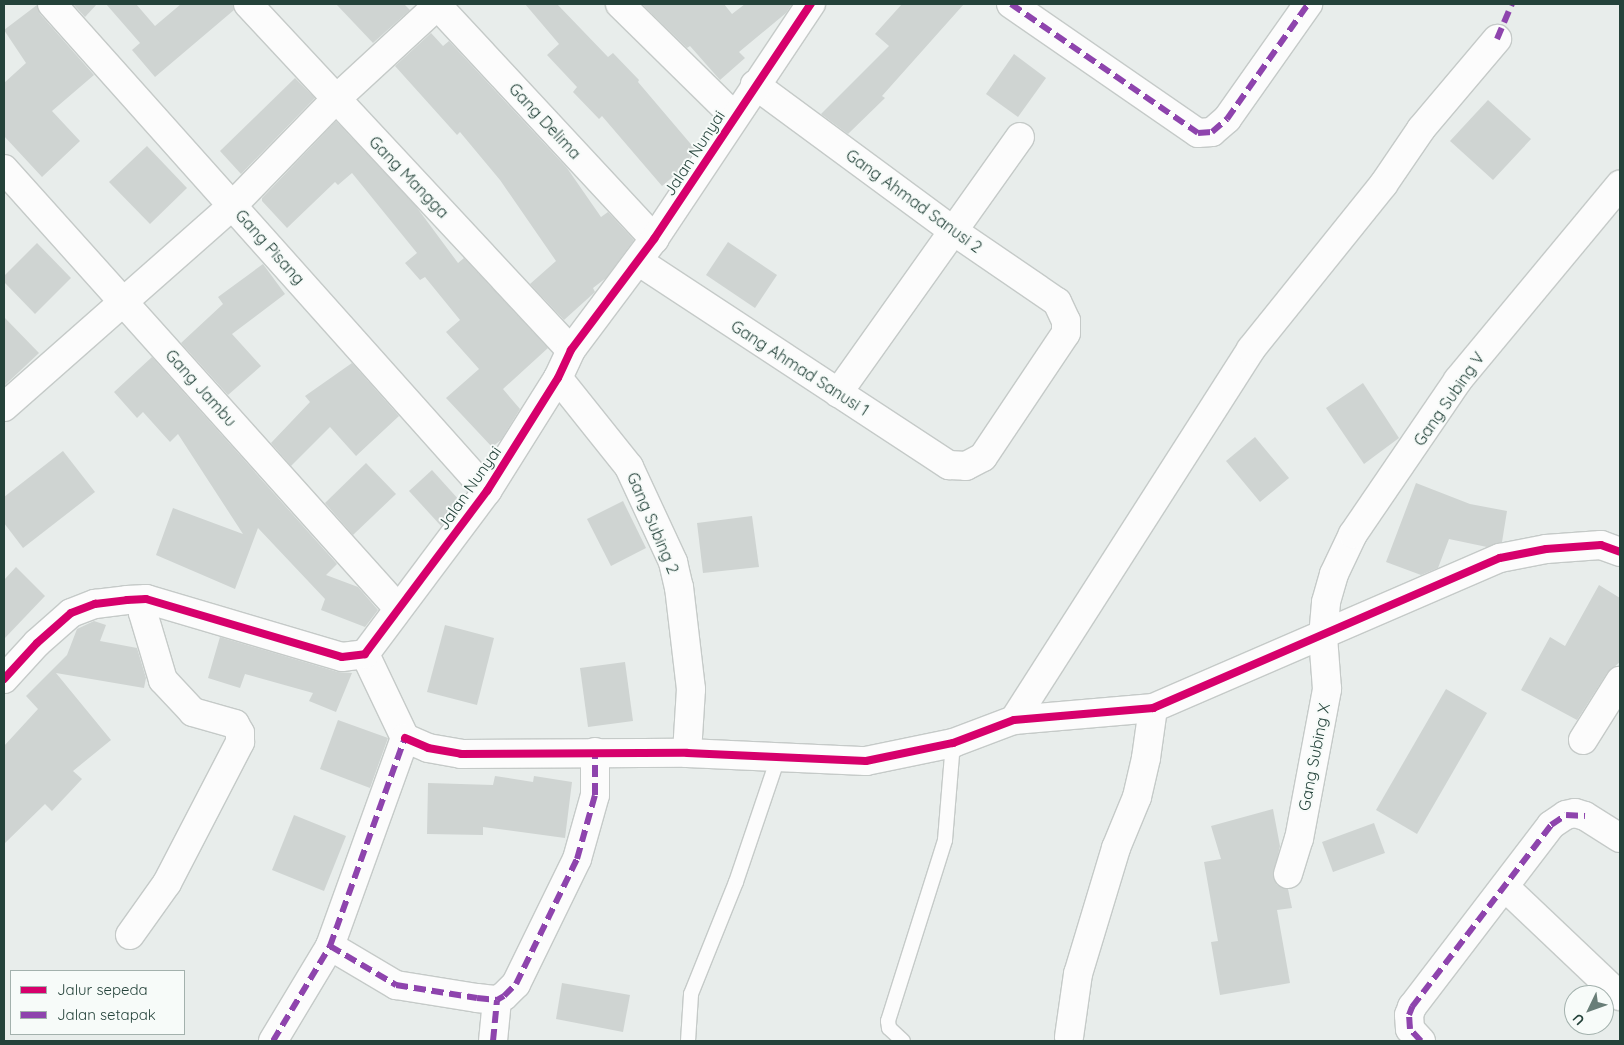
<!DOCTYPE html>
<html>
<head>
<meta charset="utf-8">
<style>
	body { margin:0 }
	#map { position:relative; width:1624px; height:1045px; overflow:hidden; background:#e8edeb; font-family:Quicksand,sans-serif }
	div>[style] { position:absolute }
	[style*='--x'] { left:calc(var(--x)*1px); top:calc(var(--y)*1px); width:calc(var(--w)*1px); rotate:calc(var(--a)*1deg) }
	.building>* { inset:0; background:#cfd4d2 }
	.roads { filter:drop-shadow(1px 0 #c5cac8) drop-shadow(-1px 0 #c5cac8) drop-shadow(0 1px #c5cac8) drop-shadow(0 -1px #c5cac8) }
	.lane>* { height:14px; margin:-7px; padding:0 7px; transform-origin:7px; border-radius:7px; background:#fcfcfc }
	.street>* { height:28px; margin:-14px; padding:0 14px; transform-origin:14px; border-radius:14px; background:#fcfcfc }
	.quiet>* { height:6px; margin-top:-3px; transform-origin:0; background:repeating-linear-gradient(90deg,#8e44ad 0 12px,transparent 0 18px) }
	.cycleway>* { height:8px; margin:-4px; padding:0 4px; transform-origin:4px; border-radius:4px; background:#d6006c }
	span { translate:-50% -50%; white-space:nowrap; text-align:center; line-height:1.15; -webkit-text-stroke:4px #f7fbf9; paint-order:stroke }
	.street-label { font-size:16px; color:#24423a }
	.frame { position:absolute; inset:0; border:5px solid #24423a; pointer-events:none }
	.legend { position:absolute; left:10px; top:970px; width:175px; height:65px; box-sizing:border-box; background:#f7fbf9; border:1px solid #a3b1ad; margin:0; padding:6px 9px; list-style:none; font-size:15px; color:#24423a }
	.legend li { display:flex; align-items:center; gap:10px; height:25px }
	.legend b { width:25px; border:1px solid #a3b1ad }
	.north { position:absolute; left:1564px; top:985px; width:50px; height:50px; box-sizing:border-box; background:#f7fbf9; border:1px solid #a3b1ad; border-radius:50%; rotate:228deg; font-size:14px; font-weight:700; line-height:20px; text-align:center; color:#24423a }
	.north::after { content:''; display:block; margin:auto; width:18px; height:22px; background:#697e78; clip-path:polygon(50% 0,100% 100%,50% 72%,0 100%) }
</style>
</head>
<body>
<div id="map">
	<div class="building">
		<div style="clip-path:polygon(73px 4px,97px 4px,85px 17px)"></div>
		<div style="clip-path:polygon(106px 4px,136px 4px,155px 26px,181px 4px,233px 4px,234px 10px,155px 77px,132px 50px,140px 43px)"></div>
		<div style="clip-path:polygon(336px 4px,404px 4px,410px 10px,373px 43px)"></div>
		<div style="clip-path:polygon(525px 4px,557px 4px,608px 57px,613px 53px,639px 80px,638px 82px,695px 149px,681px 170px,662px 186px,602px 116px,599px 119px,573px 92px,577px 87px,547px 55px,559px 44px)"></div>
		<div style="clip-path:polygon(642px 4px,724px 4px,732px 14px,745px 4px,792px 4px,786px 13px,739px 52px,745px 58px,720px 80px,690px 46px,687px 48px)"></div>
		<div style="clip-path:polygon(902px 4px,964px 4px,882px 96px,885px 98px,848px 134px,821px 114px,889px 46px,875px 34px)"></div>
		<div style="clip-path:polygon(37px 5px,40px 14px,94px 75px,52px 111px,80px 141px,42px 177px,4px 136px,4px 83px,26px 63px,4px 30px)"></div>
		<div style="clip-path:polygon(431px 33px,443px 46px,449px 41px,567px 168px,601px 217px,608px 212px,634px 240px,606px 278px,593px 288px,595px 292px,564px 320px,530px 284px,556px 261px,500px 180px,460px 132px,457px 135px,395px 66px)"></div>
		<div style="clip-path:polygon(1014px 54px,1046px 78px,1018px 117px,986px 94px)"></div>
		<div style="clip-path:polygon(295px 78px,315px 98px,241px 174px,220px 151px)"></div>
		<div style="clip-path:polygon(1488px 100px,1531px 139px,1493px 180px,1450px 141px)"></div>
		<div style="clip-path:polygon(336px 121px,415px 205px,458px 263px,464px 258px,548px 348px,503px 389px,520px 409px,501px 440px,492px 447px,446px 398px,479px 369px,446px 332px,460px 320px,425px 277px,420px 280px,405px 263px,417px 253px,352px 173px,338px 185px,335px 182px,287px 228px,262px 201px,262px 198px)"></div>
		<div style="clip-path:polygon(147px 146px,187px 188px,150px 224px,109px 182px)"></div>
		<div style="clip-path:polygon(728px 242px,777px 275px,755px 308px,706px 275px)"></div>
		<div style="clip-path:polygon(37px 243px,71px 278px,35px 314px,4px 282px,4px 276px)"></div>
		<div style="clip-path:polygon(263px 264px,285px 294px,232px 334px,261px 366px,228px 395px,181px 343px,223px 304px,218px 297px)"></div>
		<div style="clip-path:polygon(4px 317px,39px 353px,4px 386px)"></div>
		<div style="clip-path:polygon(152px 357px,337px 564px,326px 575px,358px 587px,378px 610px,365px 627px,321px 610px,325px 599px,258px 528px,235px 589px,156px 555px,173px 508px,243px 534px,178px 434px,170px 442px,143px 412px,137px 418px,114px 392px)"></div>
		<div style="clip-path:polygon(352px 363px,399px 416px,356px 456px,330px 427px,291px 466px,271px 443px,310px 402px,305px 396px)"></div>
		<div style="clip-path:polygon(1363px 383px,1399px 438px,1364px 464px,1326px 408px)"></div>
		<div style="clip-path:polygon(1255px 437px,1289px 478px,1260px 502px,1226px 461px)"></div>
		<div style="clip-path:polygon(63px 451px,95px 492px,23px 548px,4px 523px,4px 497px)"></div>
		<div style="clip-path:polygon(366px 463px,396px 494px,353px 535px,325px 503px)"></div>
		<div style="clip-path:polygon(432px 470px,460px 501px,441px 526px,409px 491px)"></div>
		<div style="clip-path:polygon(1416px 483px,1470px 504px,1507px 511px,1502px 542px,1487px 547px,1449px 539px,1438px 568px,1421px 575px,1386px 562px)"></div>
		<div style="clip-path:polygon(623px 501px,646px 548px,611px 566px,587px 519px)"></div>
		<div style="clip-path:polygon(752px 516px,759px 567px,703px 573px,697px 523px)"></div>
		<div style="clip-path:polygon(16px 567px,45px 596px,4px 639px,4px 580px)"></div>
		<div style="clip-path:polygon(1599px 585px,1620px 598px,1620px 662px,1607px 673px,1577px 720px,1521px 690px,1550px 637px,1565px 646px)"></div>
		<div style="clip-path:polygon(94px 621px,106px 625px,100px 641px,137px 648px,146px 678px,144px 688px,56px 673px,111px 740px,73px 771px,82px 779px,52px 811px,45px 804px,4px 844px,4px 746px,38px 709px,26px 696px,67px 655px,77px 629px)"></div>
		<div style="clip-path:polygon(445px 625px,494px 638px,477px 705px,427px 692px)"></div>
		<div style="clip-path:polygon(220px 637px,338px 672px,352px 673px,336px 712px,309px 701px,313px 693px,245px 674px,240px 688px,208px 678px)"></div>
		<div style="clip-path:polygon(625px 662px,633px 721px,588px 727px,580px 668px)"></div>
		<div style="clip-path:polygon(1446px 689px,1487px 713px,1417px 834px,1376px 810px)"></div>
		<div style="clip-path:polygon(338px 720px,388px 738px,370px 788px,320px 769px)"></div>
		<div style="clip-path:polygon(495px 776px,533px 782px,534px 776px,572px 782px,565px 838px,483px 827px,483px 835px,427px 834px,428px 783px,493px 785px)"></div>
		<div style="clip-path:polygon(1273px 809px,1280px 846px,1273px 877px,1277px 885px,1288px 889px,1292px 908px,1277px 910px,1290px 983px,1220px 995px,1211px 942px,1218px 941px,1204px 862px,1221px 859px,1211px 826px)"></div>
		<div style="clip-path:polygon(294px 815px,346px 836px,324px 891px,272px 870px)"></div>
		<div style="clip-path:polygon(1374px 823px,1385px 853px,1333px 872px,1322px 842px)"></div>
		<div style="clip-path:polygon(562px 983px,630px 995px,623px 1032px,556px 1019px)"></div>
	</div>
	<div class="roads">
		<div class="lane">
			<div style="--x:688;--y:1041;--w:47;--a:-86.3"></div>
			<div style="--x:691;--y:994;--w:121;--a:-68.1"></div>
			<div style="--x:736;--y:882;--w:131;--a:-71.3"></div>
			<div style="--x:903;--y:1041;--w:19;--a:-137"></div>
			<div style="--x:889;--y:1028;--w:7;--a:-98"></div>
			<div style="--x:888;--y:1021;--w:190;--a:-72.5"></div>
			<div style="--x:945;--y:840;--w:97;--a:-85.3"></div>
		</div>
		<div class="street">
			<div style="--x:52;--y:4;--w:653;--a:48.23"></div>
			<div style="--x:248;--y:4;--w:473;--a:47"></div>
			<div style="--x:436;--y:4;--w:321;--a:47.1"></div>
			<div style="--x:620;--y:4;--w:160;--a:44.5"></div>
			<div style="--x:1011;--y:4;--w:227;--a:34.6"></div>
			<div style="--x:1198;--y:133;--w:14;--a:-4"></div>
			<div style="--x:1212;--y:132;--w:20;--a:-41"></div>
			<div style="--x:1227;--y:119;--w:141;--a:-54.8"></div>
			<div style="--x:4;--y:169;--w:588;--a:48.1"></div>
			<div style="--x:638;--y:261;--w:372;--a:33.3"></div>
			<div style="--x:949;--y:465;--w:17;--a:3"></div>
			<div style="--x:966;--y:466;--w:19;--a:-28"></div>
			<div style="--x:983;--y:457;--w:149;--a:-56.2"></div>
			<div style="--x:1066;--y:333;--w:12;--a:-90"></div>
			<div style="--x:1066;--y:321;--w:21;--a:-115"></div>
			<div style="--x:1057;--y:302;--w:127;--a:-145.6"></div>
			<div style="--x:952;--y:230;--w:245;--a:-143.6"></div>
			<div style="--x:558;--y:378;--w:114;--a:51.4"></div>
			<div style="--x:629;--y:467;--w:105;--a:65.1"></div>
			<div style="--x:673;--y:562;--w:26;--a:77"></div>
			<div style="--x:679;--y:587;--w:103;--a:83.3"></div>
			<div style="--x:691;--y:689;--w:64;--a:93.6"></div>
			<div style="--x:838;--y:393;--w:314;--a:-54.6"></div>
			<div style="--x:4;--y:407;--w:305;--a:-41.4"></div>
			<div style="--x:233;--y:205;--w:146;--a:-45.8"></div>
			<div style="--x:335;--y:100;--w:142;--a:-42.7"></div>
			<div style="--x:365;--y:654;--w:93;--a:64.5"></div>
			<div style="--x:4;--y:679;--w:49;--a:-47.5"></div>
			<div style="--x:37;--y:643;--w:45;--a:-41.4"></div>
			<div style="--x:71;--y:613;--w:26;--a:-21"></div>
			<div style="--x:95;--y:604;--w:32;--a:-7"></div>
			<div style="--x:127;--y:600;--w:19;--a:-3"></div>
			<div style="--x:146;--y:599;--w:204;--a:16.5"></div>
			<div style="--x:342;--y:657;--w:23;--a:-7"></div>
			<div style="--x:365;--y:654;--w:204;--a:-53.2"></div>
			<div style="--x:487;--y:491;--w:133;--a:-57.9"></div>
			<div style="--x:558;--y:378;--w:31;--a:-65"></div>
			<div style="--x:571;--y:350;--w:139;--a:-53.2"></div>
			<div style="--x:654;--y:239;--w:283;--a:-56.3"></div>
			<div style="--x:1014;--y:720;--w:440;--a:-57.4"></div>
			<div style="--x:1251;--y:349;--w:211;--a:-51.2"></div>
			<div style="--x:1383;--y:185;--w:68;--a:-55.8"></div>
			<div style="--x:1421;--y:129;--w:118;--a:-49.8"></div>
			<div style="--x:405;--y:738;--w:25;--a:23"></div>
			<div style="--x:428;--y:748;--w:34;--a:10"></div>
			<div style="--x:461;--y:754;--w:226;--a:-0.3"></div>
			<div style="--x:687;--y:753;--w:179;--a:2.6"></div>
			<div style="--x:866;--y:761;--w:89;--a:-11.7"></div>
			<div style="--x:953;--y:743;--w:65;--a:-20.7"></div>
			<div style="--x:1014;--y:720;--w:140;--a:-4.9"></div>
			<div style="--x:1153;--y:708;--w:378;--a:-23.4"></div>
			<div style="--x:1500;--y:558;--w:47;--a:-11.1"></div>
			<div style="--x:1546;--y:549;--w:55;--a:-4.2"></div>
			<div style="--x:1601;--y:545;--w:20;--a:20"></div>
			<div style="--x:1583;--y:740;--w:70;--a:-57.9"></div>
			<div style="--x:1288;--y:874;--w:37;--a:-73"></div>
			<div style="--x:1299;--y:839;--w:153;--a:-79.4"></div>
			<div style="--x:1327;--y:689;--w:52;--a:-94.4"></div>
			<div style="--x:1323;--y:637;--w:35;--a:-85"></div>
			<div style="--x:1326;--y:602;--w:29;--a:-74"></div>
			<div style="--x:1334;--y:574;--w:44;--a:-64.6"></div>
			<div style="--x:1353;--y:534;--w:186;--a:-55.7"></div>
			<div style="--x:1458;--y:380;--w:254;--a:-50.3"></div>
			<div style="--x:1506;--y:888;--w:157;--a:43.5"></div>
			<div style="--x:130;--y:935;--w:64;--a:-54.6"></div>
			<div style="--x:167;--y:883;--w:159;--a:-62.6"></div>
			<div style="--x:240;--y:742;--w:9;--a:-90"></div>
			<div style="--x:240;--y:733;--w:10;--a:-119"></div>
			<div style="--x:235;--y:724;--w:44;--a:-164.1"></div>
			<div style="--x:193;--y:712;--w:44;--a:-133.2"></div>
			<div style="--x:163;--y:680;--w:70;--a:-106.6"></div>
			<div style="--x:143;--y:613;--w:14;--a:-78"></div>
			<div style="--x:330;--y:946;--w:77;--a:30.6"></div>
			<div style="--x:396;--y:985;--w:82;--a:9.1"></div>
			<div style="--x:477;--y:998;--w:20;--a:6"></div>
			<div style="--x:497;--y:1000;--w:8;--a:-30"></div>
			<div style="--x:504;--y:996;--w:17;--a:-45"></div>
			<div style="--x:516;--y:984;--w:139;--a:-64"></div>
			<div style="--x:577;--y:859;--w:66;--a:-74.3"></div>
			<div style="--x:595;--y:795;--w:43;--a:-90"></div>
			<div style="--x:1069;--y:1037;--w:64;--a:-81.9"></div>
			<div style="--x:1078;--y:974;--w:132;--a:-73.2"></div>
			<div style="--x:1116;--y:848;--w:55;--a:-67.6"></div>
			<div style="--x:1137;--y:797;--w:40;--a:-77"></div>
			<div style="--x:1146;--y:758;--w:50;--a:-82"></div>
			<div style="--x:273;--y:1041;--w:111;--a:-59"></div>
			<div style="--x:330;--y:946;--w:221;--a:-70.2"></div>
			<div style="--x:493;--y:1041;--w:41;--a:-84.4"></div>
			<div style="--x:1421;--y:1041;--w:16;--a:-133"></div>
			<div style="--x:1410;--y:1029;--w:14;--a:-94"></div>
			<div style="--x:1409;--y:1015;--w:9;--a:-69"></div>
			<div style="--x:1412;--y:1007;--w:229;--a:-52.6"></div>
			<div style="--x:1551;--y:825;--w:18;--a:-34"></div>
			<div style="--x:1566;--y:815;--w:9;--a:-13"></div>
			<div style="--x:1575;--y:813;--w:10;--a:17"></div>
			<div style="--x:1585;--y:816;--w:41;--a:32.2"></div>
		</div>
	</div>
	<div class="quiet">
		<div style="--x:1011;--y:4;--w:227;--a:34.6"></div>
		<div style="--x:1198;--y:133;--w:14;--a:-4"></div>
		<div style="--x:1212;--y:132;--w:20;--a:-41"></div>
		<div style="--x:1227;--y:119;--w:141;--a:-54.8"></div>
		<div style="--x:1497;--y:39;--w:38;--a:-67"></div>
		<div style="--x:330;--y:946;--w:77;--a:30.6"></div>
		<div style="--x:396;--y:985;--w:82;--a:9.1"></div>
		<div style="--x:477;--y:998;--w:20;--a:6"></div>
		<div style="--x:497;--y:1000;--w:8;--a:-30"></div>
		<div style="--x:504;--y:996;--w:17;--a:-45"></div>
		<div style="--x:516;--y:984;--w:139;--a:-64"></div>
		<div style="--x:577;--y:859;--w:66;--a:-74.3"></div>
		<div style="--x:595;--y:795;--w:43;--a:-90"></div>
		<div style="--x:273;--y:1041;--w:111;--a:-59"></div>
		<div style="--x:330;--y:946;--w:221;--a:-70.2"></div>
		<div style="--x:493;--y:1041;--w:41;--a:-84.4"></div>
		<div style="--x:1421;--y:1041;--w:16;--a:-133"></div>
		<div style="--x:1410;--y:1029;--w:14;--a:-94"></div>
		<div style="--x:1409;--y:1015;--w:9;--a:-69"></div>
		<div style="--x:1412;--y:1007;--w:229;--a:-52.6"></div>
		<div style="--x:1551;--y:825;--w:18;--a:-34"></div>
		<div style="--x:1566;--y:815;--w:19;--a:3"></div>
	</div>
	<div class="cycleway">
		<div style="--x:4;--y:679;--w:49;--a:-47.5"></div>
		<div style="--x:37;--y:643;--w:45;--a:-41.4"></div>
		<div style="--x:71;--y:613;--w:26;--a:-21"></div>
		<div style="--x:95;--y:604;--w:32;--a:-7"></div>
		<div style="--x:127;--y:600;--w:19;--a:-3"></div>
		<div style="--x:146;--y:599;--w:204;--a:16.5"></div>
		<div style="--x:342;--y:657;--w:23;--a:-7"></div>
		<div style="--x:365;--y:654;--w:204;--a:-53.2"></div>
		<div style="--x:487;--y:491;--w:133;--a:-57.9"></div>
		<div style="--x:558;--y:378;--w:31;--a:-65"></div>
		<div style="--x:571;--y:350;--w:139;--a:-53.2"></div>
		<div style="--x:654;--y:239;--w:283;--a:-56.3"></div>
		<div style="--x:405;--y:738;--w:25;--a:23"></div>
		<div style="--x:428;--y:748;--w:34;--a:10"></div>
		<div style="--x:461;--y:754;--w:226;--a:-0.3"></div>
		<div style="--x:687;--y:753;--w:179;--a:2.6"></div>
		<div style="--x:866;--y:761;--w:89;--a:-11.7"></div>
		<div style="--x:953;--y:743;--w:65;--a:-20.7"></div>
		<div style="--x:1014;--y:720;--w:140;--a:-4.9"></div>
		<div style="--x:1153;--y:708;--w:378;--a:-23.4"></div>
		<div style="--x:1500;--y:558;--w:47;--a:-11.1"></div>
		<div style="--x:1546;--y:549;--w:55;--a:-4.2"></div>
		<div style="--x:1601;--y:545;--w:20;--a:20"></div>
	</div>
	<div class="street-label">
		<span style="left:545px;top:121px;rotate:47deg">Gang Delima</span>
		<span style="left:694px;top:153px;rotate:-57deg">Jalan Nunyai</span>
		<span style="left:409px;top:177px;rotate:46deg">Gang Mangga</span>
		<span style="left:914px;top:201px;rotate:36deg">Gang Ahmad Sanusi 2</span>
		<span style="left:270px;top:247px;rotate:48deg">Gang Pisang</span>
		<span style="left:800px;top:368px;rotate:33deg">Gang Ahmad Sanusi 1</span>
		<span style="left:201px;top:388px;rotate:48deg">Gang Jambu</span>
		<span style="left:1449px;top:399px;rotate:-55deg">Gang Subing V</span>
		<span style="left:469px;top:488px;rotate:-55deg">Jalan Nunyai</span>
		<span style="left:653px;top:523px;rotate:67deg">Gang Subing 2</span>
		<span style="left:1314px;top:757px;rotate:-79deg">Gang Subing X</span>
	</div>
	<div class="frame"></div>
	<ul class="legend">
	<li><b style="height:6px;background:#d6006c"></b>Jalur sepeda</li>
	<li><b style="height:6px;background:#8e44ad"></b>Jalan setapak</li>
	</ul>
	<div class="north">U</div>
</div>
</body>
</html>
